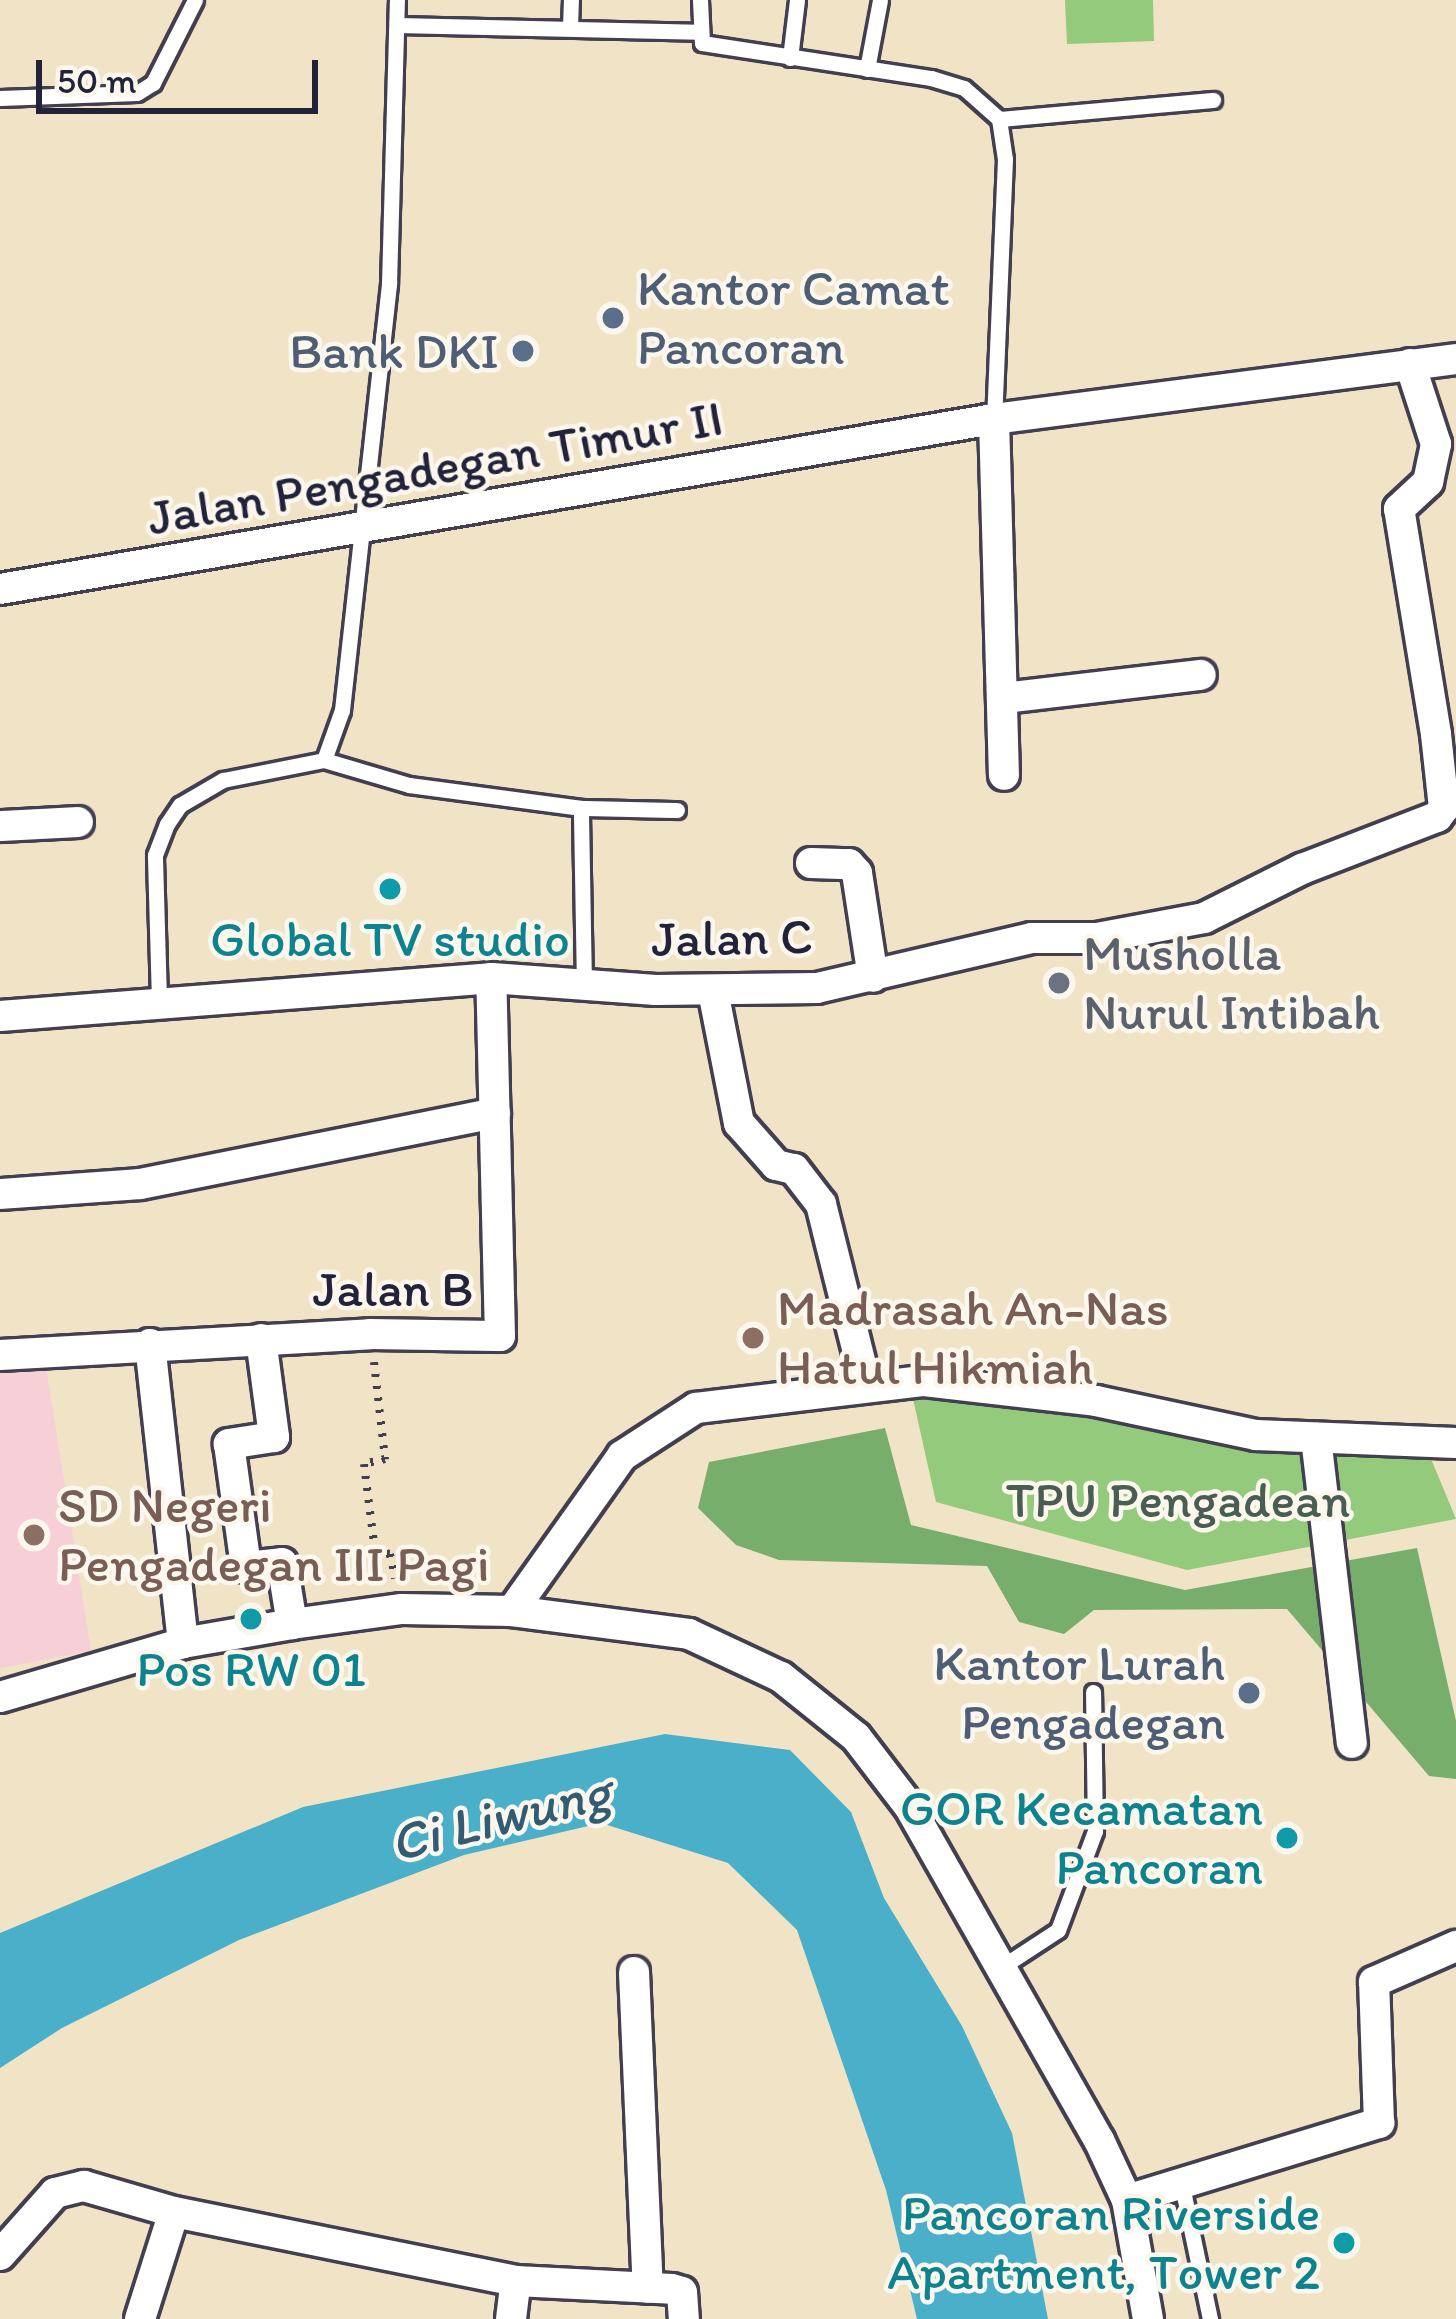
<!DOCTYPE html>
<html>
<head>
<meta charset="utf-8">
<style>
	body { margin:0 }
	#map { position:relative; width:1456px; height:2319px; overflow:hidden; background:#f0e3c6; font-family:Itim,sans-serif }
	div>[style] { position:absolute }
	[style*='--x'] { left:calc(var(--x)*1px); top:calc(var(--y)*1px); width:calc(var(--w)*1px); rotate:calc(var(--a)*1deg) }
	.built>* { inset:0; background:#f6cfd7 }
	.green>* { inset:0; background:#94ca7c }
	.forest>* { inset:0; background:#77ae6c }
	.water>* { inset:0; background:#4ab0ca }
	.path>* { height:8px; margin-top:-4px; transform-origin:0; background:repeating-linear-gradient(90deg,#413f50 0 3px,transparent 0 12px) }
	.roads { filter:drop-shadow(3px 0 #413f50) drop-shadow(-3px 0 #413f50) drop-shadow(0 3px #413f50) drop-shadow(0 -3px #413f50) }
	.lane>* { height:15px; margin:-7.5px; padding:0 7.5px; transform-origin:7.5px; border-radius:7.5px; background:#fff }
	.street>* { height:30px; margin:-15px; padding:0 15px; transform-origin:15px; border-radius:15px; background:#fff }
	.dots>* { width:33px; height:33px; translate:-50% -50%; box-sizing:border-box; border:6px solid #fbf7ec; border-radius:50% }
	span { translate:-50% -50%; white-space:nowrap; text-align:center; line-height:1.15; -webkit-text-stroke:9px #fbf7ec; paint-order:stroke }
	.service-label { font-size:51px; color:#4e5e75 }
	.left { translate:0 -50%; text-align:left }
	.right { translate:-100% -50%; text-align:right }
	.street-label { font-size:51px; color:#22223b }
	.culture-label { font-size:51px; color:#0d838f }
	.worship-label { font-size:51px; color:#5b616d }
	.education-label { font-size:51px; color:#785e54 }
	.park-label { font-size:51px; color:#4a5d52 }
	.water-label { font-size:54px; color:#325b74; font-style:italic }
	.scale { position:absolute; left:36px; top:60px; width:282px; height:54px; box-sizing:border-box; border:6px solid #22223b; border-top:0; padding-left:15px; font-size:36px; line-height:42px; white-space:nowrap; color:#22223b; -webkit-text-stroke:9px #fbf7ec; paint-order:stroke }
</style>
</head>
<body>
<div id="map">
	<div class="built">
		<div style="clip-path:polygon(41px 1336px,91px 1651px,0 1668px,0 1340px)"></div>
	</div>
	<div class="green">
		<div style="clip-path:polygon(1065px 0,1153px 0,1154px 41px,1067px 44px)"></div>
		<div style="clip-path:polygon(913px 1399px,1083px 1409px,1262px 1451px,1429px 1454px,1456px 1519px,1187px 1570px,936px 1502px)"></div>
	</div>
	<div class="forest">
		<div style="clip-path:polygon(885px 1428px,911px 1525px,1185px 1590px,1417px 1548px,1456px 1721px,1456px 1779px,1429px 1776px,1287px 1609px,1094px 1610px,1064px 1634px,1019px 1622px,987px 1566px,779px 1560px,736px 1545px,698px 1508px,709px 1462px)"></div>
	</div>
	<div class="water">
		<div style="clip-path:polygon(665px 1734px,790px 1750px,851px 1812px,884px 1898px,962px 2026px,1012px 2133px,1048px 2319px,917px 2319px,886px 2190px,797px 1930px,728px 1863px,601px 1823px,464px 1855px,239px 1940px,62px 2028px,0 2068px,0 1933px,303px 1807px)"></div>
	</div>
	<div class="path">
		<div style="--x:374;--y:1362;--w:98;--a:83.5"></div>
		<div style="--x:385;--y:1459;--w:22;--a:167"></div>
		<div style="--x:364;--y:1464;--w:88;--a:82.8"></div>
		<div style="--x:375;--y:1551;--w:15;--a:11"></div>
		<div style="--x:390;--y:1554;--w:25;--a:78"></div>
	</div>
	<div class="roads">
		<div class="lane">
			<div style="--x:700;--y:0;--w:43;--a:87.3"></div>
			<div style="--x:702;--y:43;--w:232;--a:8.7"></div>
			<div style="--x:931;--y:78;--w:34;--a:17"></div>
			<div style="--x:964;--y:88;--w:47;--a:41.5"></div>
			<div style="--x:999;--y:119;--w:40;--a:81.5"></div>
			<div style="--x:1005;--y:159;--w:260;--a:92.4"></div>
			<div style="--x:397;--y:25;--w:300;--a:1.3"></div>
			<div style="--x:570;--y:27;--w:27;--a:-88"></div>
			<div style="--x:790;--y:58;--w:58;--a:-83.1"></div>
			<div style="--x:867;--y:69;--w:70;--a:-79.3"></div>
			<div style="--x:0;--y:98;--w:137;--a:-2.1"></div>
			<div style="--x:137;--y:93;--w:19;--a:-32"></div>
			<div style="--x:153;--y:83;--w:93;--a:-63.2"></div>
			<div style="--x:999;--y:119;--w:215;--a:-5.1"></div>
			<div style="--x:324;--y:760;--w:89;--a:16.4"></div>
			<div style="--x:409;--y:785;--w:174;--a:7.6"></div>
			<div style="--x:584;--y:986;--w:178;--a:-91"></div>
			<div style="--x:581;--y:808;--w:96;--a:1.2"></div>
			<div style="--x:159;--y:1001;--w:146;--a:-91.6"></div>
			<div style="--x:155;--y:855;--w:33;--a:-69"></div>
			<div style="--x:167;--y:824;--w:23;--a:-56"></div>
			<div style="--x:180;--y:805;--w:50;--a:-30.2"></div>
			<div style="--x:223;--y:780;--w:103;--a:-11.2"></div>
			<div style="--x:324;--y:760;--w:53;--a:-70.2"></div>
			<div style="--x:342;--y:710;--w:429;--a:-83.7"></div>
			<div style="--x:389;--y:284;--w:284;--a:-88.4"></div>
			<div style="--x:1000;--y:1968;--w:69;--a:-33.2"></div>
			<div style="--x:1058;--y:1930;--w:106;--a:-69.5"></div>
			<div style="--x:1095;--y:1831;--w:139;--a:-90.8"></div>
			<div style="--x:1182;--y:2186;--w:136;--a:78.1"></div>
		</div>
		<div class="street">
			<div style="--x:994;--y:419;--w:356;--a:88.4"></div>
			<div style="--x:0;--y:589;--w:1008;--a:-9.71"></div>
			<div style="--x:994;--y:419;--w:466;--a:-7.4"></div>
			<div style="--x:1004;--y:698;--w:198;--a:-6.7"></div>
			<div style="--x:0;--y:826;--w:78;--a:-2.9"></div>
			<div style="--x:811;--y:863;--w:38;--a:2"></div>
			<div style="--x:849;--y:864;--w:12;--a:48"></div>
			<div style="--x:857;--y:873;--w:105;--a:81.3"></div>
			<div style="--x:713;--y:991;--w:135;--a:78.9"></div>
			<div style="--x:739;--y:1123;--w:56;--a:48.6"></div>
			<div style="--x:776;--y:1165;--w:18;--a:13"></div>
			<div style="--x:794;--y:1169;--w:44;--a:52.4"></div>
			<div style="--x:821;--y:1204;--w:186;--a:76"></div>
			<div style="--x:0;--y:1016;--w:492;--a:-4.4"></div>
			<div style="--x:491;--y:978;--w:165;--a:4.2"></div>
			<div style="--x:656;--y:990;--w:161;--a:-0.7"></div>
			<div style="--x:817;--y:988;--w:221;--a:-13.1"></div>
			<div style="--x:1032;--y:938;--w:65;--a:0"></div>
			<div style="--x:1097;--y:938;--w:109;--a:-10.6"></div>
			<div style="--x:1204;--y:918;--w:110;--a:-26.6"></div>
			<div style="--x:1302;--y:869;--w:145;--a:-21.1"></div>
			<div style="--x:1437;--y:817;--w:11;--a:-52"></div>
			<div style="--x:1444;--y:808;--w:74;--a:-96.2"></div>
			<div style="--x:1436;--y:734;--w:228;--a:-99.3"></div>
			<div style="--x:1399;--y:509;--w:40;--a:-43"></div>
			<div style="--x:1428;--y:482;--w:39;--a:-78"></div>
			<div style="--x:1436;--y:444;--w:84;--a:-108"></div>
			<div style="--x:0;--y:1194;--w:140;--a:-4.1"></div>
			<div style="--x:140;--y:1184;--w:362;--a:-11.3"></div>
			<div style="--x:261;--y:1339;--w:99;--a:82.4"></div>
			<div style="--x:274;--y:1437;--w:46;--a:171.2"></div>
			<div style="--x:229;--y:1444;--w:124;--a:82.1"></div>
			<div style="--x:246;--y:1567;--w:36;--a:-6"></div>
			<div style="--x:282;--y:1563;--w:62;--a:80.7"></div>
			<div style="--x:150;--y:1344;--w:301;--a:83.7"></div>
			<div style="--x:0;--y:1355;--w:371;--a:-3.2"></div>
			<div style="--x:370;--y:1334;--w:130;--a:0.9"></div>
			<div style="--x:500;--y:1336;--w:358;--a:-91.4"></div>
			<div style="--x:1316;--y:1438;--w:307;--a:83.3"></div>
			<div style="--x:512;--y:1611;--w:178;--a:7.4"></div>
			<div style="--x:689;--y:1634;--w:102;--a:25.1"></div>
			<div style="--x:781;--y:1677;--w:96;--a:38.7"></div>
			<div style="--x:856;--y:1737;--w:87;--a:52.5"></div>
			<div style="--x:909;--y:1806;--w:384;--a:60.4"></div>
			<div style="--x:1099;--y:2140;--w:66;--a:65"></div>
			<div style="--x:1127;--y:2200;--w:121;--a:80"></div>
			<div style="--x:0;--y:1697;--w:191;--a:-16.4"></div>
			<div style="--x:183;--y:1643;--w:111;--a:-9.9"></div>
			<div style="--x:292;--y:1624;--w:111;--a:-7.8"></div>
			<div style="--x:402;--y:1609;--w:110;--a:1"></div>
			<div style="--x:512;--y:1611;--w:190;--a:-54.6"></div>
			<div style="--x:622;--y:1456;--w:88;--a:-33"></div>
			<div style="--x:696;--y:1408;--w:230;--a:-6.8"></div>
			<div style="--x:924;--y:1381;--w:173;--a:6.6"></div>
			<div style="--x:1096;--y:1401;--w:164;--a:12"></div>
			<div style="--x:1256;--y:1435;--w:200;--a:2.3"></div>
			<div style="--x:634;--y:1972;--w:316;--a:87.5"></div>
			<div style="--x:1127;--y:2200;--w:264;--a:-17"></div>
			<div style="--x:1379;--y:2123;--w:141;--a:-92"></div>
			<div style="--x:1374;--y:1982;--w:90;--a:-23.7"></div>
			<div style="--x:0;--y:2255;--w:83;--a:-48.4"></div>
			<div style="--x:55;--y:2193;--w:30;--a:-14"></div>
			<div style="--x:84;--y:2186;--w:94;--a:16.1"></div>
			<div style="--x:174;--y:2212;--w:349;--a:11.4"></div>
			<div style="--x:516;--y:2281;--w:156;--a:2.9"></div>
			<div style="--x:672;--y:2289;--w:10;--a:17"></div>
			<div style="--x:682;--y:2292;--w:27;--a:86"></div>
			<div style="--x:140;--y:2319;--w:112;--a:-72.4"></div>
			<div style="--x:511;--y:2319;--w:38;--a:-83"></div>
		</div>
	</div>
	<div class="dots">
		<div style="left:613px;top:318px;background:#5c6f8a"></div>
		<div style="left:523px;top:351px;background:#5c6f8a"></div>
		<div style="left:390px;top:889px;background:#0f9aa8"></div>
		<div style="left:1059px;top:983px;background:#6b7280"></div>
		<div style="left:753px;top:1338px;background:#8d6e63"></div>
		<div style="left:34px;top:1535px;background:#8d6e63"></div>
		<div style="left:251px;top:1619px;background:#0f9aa8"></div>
		<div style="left:1249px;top:1693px;background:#5c6f8a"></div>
		<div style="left:1287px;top:1838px;background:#0f9aa8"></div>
		<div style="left:1344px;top:2243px;background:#0f9aa8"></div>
	</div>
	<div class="service-label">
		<span class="left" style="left:637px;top:318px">Kantor Camat<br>Pancoran</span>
		<span class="right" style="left:499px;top:351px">Bank DKI</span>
		<span class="right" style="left:1225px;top:1693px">Kantor Lurah<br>Pengadegan</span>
	</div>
	<div class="street-label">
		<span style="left:435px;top:468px;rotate:-10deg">Jalan Pengadegan Timur II</span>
		<span style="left:732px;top:938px;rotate:-1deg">Jalan C</span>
		<span style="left:393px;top:1289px">Jalan B</span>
	</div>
	<div class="culture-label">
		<span style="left:390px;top:939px">Global TV studio</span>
		<span style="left:251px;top:1669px">Pos RW 01</span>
		<span class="right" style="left:1263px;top:1838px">GOR Kecamatan<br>Pancoran</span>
		<span class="right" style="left:1320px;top:2243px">Pancoran Riverside<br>Apartment, Tower 2</span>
	</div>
	<div class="worship-label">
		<span class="left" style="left:1083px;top:983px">Musholla<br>Nurul Intibah</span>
	</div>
	<div class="education-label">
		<span class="left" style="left:777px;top:1338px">Madrasah An-Nas<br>Hatul Hikmiah</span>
		<span class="left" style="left:58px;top:1535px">SD Negeri<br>Pengadegan III Pagi</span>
	</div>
	<div class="park-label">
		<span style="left:1178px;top:1500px">TPU Pengadean</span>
	</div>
	<div class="water-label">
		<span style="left:500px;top:1817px;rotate:-14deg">Ci Liwung</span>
	</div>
	<div class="scale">50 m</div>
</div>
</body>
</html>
